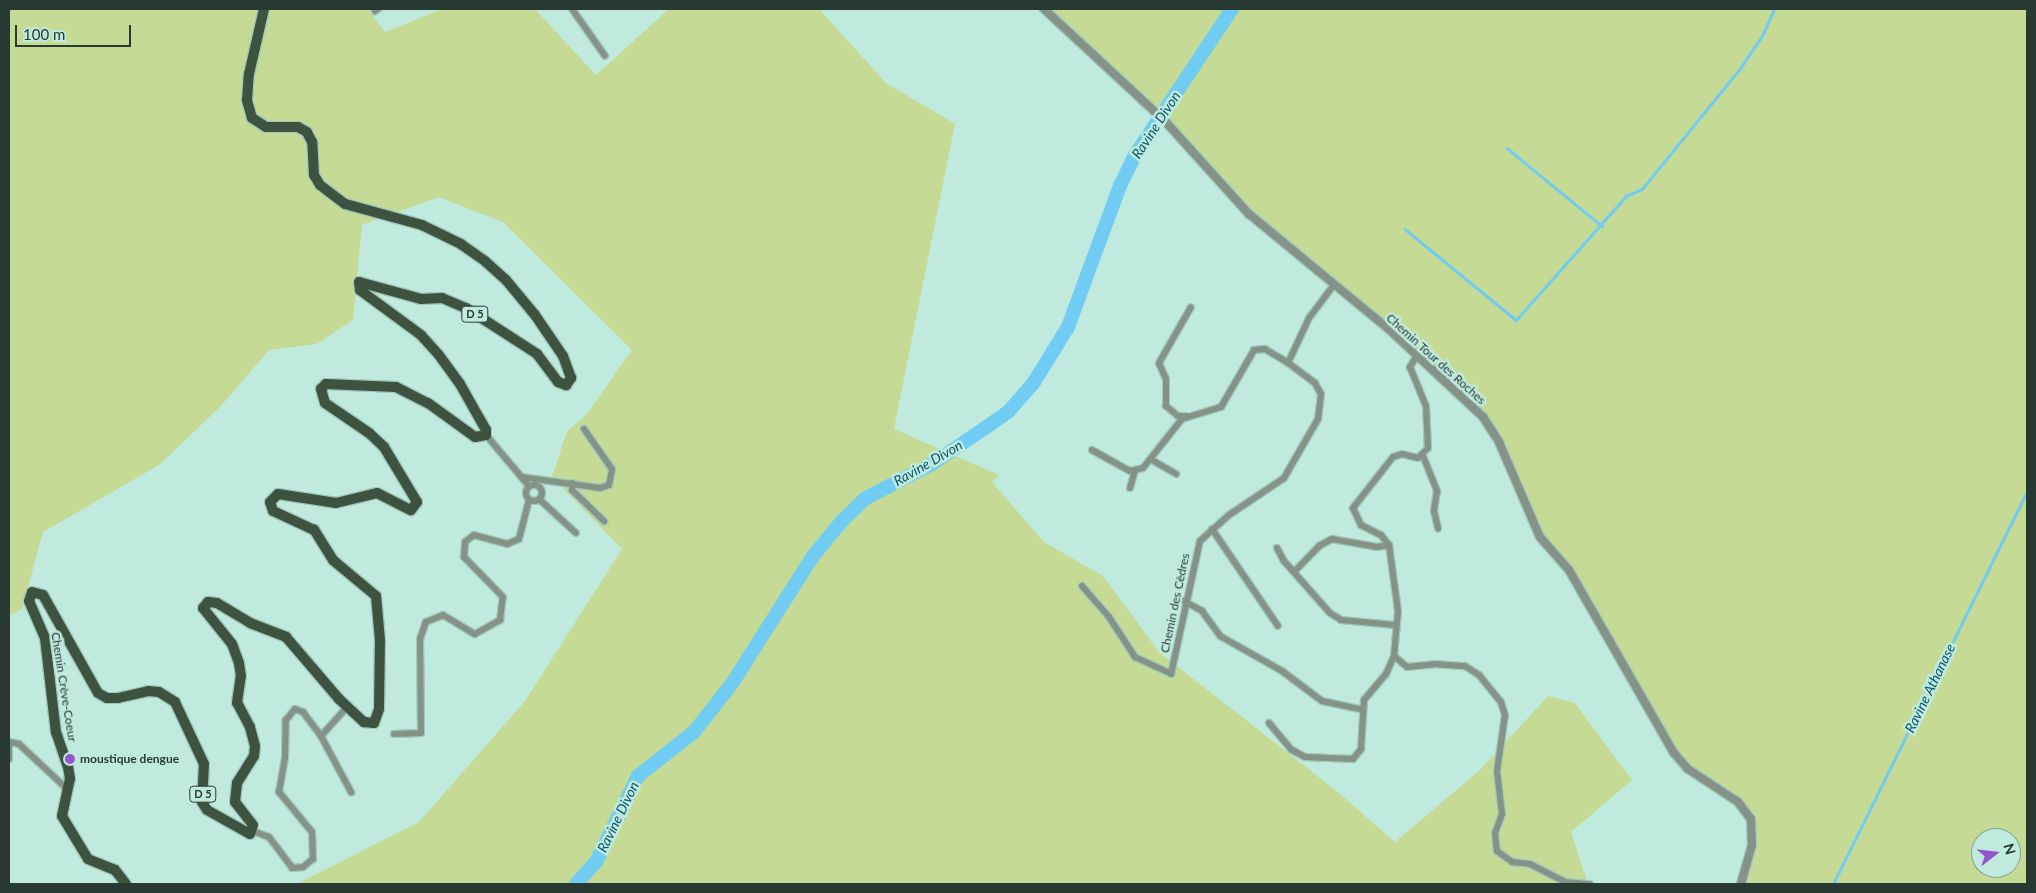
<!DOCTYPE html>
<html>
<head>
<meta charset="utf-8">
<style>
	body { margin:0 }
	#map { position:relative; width:2036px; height:893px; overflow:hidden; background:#bfeadd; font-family:Lato,sans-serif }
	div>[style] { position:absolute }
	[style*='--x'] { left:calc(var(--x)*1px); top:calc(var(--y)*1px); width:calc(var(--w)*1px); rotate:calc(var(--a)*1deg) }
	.green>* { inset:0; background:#c5da94 }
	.stream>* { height:2.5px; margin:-1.25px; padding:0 1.25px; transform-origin:1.25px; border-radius:1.25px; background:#70ccf2 }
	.river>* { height:14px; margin:-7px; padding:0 7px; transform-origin:7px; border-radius:7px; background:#70ccf2 }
	.roads { filter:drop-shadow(1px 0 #a1c7bb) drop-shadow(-1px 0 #a1c7bb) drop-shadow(0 1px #a1c7bb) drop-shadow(0 -1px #a1c7bb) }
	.minor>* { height:6px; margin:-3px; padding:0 3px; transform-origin:3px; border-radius:3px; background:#859287 }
	.minor>.ring { margin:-3px; padding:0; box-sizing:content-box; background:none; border:6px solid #859287; border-radius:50% }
	.tertiary>* { height:8px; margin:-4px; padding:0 4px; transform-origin:4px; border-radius:4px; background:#859287 }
	.primary>* { height:10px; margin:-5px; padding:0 5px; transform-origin:5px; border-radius:5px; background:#3d5340 }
	.dots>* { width:14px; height:14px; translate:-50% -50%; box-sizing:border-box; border:2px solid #bfeadd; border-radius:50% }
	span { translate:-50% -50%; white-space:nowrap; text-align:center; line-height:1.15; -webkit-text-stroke:5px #bfeadd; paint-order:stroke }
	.shield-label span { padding:1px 4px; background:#bfeadd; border:1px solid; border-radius:4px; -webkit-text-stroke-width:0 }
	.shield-label { font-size:11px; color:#283934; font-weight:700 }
	.street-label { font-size:12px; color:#283934 }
	.poi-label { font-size:12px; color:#283934; font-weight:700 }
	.left { translate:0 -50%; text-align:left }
	.water-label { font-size:14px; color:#0b5872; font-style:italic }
	.frame { position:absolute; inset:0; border:10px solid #283934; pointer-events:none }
	.north { position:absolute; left:1971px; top:828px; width:50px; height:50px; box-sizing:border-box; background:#bfeadd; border:1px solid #83a399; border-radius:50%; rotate:74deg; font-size:14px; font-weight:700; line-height:20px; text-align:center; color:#283934 }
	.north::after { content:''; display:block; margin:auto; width:18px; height:22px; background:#9456cc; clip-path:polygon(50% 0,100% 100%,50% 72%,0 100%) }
	.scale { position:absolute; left:15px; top:25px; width:116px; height:22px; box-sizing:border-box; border:2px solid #283934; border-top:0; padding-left:6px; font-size:15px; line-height:18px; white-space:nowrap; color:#283934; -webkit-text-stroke:4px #bfeadd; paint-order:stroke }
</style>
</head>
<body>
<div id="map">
	<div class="green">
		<div style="clip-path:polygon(9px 9px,368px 9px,385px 32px,442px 9px,535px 9px,596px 75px,669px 9px,819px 9px,886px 83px,955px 124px,894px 429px,999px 475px,992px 482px,1044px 542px,1103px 576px,1159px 652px,1339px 793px,1395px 842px,1481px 769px,1548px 696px,1575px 703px,1632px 780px,1571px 832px,1588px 884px,297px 884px,419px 822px,525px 701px,622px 549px,552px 477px,567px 431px,586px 415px,632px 350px,503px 222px,439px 197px,362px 225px,353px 320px,317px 344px,269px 350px,221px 406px,159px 465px,43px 532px,22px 609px,9px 616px)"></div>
		<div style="clip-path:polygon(evenodd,1050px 9px,2027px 9px,2027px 884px,1741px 884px,1752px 845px,1746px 812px,1688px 769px,1569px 570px,1540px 537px,1499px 442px,1473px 406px,1249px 214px,1164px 120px,1050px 9px,1981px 838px,2011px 838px,2011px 868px,1981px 868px,1981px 838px)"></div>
	</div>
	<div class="stream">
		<div style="--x:1507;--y:148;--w:123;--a:39.4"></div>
		<div style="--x:1405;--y:229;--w:144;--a:39.3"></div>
		<div style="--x:1516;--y:320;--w:166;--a:-48.4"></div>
		<div style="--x:1626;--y:196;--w:17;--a:-24"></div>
		<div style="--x:1642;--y:189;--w:157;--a:-50.9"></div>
		<div style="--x:1741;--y:67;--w:40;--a:-56"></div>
		<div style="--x:1763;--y:34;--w:27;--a:-66"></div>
		<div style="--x:1833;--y:884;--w:437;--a:-63.7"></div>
	</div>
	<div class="river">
		<div style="--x:576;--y:884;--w:30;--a:-48"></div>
		<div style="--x:596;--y:862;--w:96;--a:-64"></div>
		<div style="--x:638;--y:776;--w:71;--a:-38.2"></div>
		<div style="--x:694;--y:732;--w:63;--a:-52"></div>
		<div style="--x:733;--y:682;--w:149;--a:-57.6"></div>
		<div style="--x:813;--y:556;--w:45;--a:-50.4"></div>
		<div style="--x:842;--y:521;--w:33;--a:-44"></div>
		<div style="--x:866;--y:498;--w:74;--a:-27.3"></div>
		<div style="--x:932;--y:464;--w:64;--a:-34.2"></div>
		<div style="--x:985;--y:428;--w:29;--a:-35"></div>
		<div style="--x:1009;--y:411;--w:38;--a:-49"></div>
		<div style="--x:1034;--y:382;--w:65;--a:-58.3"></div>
		<div style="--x:1068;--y:327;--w:150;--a:-69.8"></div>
		<div style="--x:1120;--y:186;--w:34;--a:-64"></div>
		<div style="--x:1135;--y:155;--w:175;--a:-56.4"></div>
	</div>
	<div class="roads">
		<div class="minor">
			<div style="--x:572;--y:9;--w:57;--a:54.9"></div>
			<div style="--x:375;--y:11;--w:4;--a:-34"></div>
			<div style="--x:1416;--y:357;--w:12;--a:121"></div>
			<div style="--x:1410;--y:367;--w:42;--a:67.7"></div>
			<div style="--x:1426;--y:406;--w:42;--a:87.3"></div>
			<div style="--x:1428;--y:448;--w:14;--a:135"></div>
			<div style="--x:1418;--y:458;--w:16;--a:-166"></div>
			<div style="--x:1402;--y:454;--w:9;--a:162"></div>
			<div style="--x:1393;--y:457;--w:65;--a:128.1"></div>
			<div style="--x:1353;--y:508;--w:19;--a:65"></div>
			<div style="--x:1361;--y:525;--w:22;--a:27"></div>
			<div style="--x:1381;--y:535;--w:13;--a:51"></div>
			<div style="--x:1389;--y:545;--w:67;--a:82.2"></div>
			<div style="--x:1398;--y:611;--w:45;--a:95.1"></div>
			<div style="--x:1394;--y:656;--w:17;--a:40"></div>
			<div style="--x:1407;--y:667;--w:27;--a:-6"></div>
			<div style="--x:1434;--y:664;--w:31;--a:4"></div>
			<div style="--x:1465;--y:666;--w:17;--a:33"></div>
			<div style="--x:1479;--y:675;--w:35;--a:51"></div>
			<div style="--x:1501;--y:702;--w:14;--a:73"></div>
			<div style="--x:1505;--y:715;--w:57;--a:98.1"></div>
			<div style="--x:1497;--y:771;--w:43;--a:83.4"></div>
			<div style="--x:1502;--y:814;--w:20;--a:110"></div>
			<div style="--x:1495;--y:833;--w:18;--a:84"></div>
			<div style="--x:1497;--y:851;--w:19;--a:36"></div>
			<div style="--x:1512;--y:862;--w:18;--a:6"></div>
			<div style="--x:1530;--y:864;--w:39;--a:27"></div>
			<div style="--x:1565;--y:882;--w:25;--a:5"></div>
			<div style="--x:1186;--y:416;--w:8;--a:180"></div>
			<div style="--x:1178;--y:416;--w:16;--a:-140"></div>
			<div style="--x:1166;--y:406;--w:27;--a:-90"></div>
			<div style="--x:1166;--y:379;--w:17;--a:-114"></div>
			<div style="--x:1159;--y:363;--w:64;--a:-60.3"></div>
			<div style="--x:486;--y:435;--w:67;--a:49.9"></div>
			<div style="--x:1092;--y:450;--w:43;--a:28.9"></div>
			<div style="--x:1130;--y:471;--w:13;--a:-13"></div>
			<div style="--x:1143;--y:468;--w:63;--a:-51.5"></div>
			<div style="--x:1182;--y:419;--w:41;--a:-17.1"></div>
			<div style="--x:1221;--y:407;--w:66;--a:-59.9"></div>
			<div style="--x:1254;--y:350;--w:11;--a:-5"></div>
			<div style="--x:1265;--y:349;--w:27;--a:31"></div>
			<div style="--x:1423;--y:456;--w:38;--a:68"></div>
			<div style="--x:1437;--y:491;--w:20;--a:99"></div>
			<div style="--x:1434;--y:511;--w:18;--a:77"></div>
			<div style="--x:1152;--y:460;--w:28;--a:30"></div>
			<div style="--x:521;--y:477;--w:80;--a:7.9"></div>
			<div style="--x:600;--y:488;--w:9;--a:-18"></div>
			<div style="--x:609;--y:485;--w:16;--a:-79"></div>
			<div style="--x:612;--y:469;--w:49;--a:-125"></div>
			<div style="--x:572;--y:483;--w:7;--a:90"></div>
			<div style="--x:572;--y:490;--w:45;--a:44.1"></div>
			<div class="ring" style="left:526px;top:485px;width:10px;height:10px"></div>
			<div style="--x:1130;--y:488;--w:18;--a:-74"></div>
			<div style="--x:539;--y:499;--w:50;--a:42.6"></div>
			<div style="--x:1212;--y:529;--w:117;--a:55.8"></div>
			<div style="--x:1277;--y:548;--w:15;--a:62"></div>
			<div style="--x:1284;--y:561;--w:69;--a:48.5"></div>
			<div style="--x:1330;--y:613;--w:13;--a:32"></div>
			<div style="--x:1341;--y:620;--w:54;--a:5.3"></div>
			<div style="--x:1295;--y:571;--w:35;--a:-46"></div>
			<div style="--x:1319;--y:546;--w:15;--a:-28"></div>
			<div style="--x:1332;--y:539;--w:46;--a:10.1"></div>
			<div style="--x:1377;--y:547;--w:12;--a:-9"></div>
			<div style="--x:1082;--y:586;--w:41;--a:48.9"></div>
			<div style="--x:1109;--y:617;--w:48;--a:57"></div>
			<div style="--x:1135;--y:657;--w:40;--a:25"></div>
			<div style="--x:1171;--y:674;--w:136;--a:-77.7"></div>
			<div style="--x:1200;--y:541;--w:39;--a:-42"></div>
			<div style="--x:1229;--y:515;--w:66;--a:-33.9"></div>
			<div style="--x:1284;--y:478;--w:68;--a:-60"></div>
			<div style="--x:1318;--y:419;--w:25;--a:-83"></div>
			<div style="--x:1321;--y:394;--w:13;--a:-119"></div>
			<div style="--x:1315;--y:383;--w:34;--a:-143"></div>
			<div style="--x:1288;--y:363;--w:50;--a:-65"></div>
			<div style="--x:1309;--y:318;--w:40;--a:-53"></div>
			<div style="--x:1184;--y:601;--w:21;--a:29"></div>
			<div style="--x:1202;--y:611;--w:31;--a:54"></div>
			<div style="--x:1220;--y:636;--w:71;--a:29.4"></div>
			<div style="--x:1282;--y:671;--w:50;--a:36.9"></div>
			<div style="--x:1322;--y:701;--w:40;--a:12"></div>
			<div style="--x:1269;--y:723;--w:35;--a:50"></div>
			<div style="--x:1292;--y:750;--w:15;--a:28"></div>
			<div style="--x:1305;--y:757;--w:48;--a:2.4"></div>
			<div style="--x:1353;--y:759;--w:13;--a:-51"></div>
			<div style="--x:1361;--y:749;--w:49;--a:-86.5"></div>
			<div style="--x:1364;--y:700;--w:34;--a:-50"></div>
			<div style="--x:1386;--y:674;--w:20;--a:-66"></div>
			<div style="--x:394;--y:734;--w:27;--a:-2"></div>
			<div style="--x:421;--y:733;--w:94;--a:-90.6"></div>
			<div style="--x:420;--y:639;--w:18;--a:-71"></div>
			<div style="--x:426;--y:622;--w:18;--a:-22"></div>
			<div style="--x:443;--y:615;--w:37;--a:31"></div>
			<div style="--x:475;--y:634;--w:29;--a:-29"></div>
			<div style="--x:500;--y:620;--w:23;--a:-83"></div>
			<div style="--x:503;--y:597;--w:56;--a:-134.3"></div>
			<div style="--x:464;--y:557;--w:15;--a:-86"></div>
			<div style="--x:465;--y:542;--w:11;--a:-38"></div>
			<div style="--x:474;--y:535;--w:34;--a:15"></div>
			<div style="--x:507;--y:544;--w:13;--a:-23"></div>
			<div style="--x:519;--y:539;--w:40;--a:-75.6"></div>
			<div style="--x:321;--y:736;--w:39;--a:-48"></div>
			<div style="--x:9;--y:742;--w:10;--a:11"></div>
			<div style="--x:19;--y:744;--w:66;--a:43.2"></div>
			<div style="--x:9;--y:759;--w:17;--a:-90"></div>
			<div style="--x:253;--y:831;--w:17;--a:21"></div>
			<div style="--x:269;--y:837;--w:39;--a:53"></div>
			<div style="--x:292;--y:868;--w:11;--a:-5"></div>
			<div style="--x:303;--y:867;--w:13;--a:-39"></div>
			<div style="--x:313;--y:859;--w:27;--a:-92"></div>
			<div style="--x:312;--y:832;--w:52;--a:-129.5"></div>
			<div style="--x:279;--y:792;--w:34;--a:-80"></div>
			<div style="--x:285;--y:759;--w:39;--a:-89"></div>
			<div style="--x:286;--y:720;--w:14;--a:-51"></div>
			<div style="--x:295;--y:709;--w:9;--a:21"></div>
			<div style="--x:303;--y:712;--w:30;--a:53"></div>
			<div style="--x:321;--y:736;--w:64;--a:61.8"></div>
		</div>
		<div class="tertiary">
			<div style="--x:1044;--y:9;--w:163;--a:42.8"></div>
			<div style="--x:1164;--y:120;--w:127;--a:47.9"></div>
			<div style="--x:1249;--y:214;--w:185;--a:39.5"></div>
			<div style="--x:1392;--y:332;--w:125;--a:43"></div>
			<div style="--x:1483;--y:417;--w:30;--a:57"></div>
			<div style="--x:1499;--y:442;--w:103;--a:66.7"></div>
			<div style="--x:1540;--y:537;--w:44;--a:48.7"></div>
			<div style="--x:1569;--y:570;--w:211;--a:60.2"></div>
			<div style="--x:1674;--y:753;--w:21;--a:49"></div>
			<div style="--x:1688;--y:769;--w:60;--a:33.4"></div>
			<div style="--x:1738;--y:802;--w:21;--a:53"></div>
			<div style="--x:1751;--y:819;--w:26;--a:88"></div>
			<div style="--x:1752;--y:845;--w:41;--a:105.8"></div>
		</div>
		<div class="primary">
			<div style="--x:126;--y:884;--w:18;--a:-128"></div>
			<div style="--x:115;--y:870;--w:29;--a:-158"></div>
			<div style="--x:88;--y:859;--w:50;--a:-121.2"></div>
			<div style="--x:62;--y:816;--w:38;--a:-78"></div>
			<div style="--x:70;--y:779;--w:12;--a:-99"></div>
			<div style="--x:68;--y:767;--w:36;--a:-109"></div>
			<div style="--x:56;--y:733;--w:96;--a:-96.6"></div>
			<div style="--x:45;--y:638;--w:40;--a:-113.4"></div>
			<div style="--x:29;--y:601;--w:9;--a:-72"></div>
			<div style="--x:32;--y:592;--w:11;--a:15"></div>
			<div style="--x:43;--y:595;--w:112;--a:60.7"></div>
			<div style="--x:98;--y:693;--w:10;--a:29"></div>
			<div style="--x:107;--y:698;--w:11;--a:0"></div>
			<div style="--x:118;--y:698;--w:31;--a:-13"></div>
			<div style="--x:148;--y:691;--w:11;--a:5"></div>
			<div style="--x:159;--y:692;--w:19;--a:32"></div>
			<div style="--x:175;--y:702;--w:68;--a:64.9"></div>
			<div style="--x:204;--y:764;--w:38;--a:93"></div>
			<div style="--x:202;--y:802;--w:9;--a:58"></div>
			<div style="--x:207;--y:810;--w:49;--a:29.2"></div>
			<div style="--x:250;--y:834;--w:9;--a:-72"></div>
			<div style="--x:253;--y:825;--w:29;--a:-128"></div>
			<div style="--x:235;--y:802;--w:19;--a:-84"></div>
			<div style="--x:237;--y:783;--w:32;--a:-58"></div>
			<div style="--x:254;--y:756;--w:10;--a:-84"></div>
			<div style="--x:255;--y:746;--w:20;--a:-105"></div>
			<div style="--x:250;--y:727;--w:27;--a:-118"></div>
			<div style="--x:237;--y:703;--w:27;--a:-82"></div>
			<div style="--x:241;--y:676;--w:13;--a:-99"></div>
			<div style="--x:239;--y:663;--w:20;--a:-110"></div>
			<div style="--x:232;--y:644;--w:46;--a:-128.9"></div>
			<div style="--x:203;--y:608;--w:8;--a:-50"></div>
			<div style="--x:208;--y:602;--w:9;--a:6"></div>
			<div style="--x:217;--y:603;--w:39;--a:31"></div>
			<div style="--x:250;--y:623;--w:39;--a:21"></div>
			<div style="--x:286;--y:637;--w:82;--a:49.5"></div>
			<div style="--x:339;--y:699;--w:34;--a:43"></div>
			<div style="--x:364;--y:722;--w:10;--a:6"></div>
			<div style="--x:374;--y:723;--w:15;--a:-70"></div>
			<div style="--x:379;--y:709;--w:69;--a:-89.2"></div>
			<div style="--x:380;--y:640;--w:44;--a:-95.2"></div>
			<div style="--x:376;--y:596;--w:56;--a:-140.1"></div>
			<div style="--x:333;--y:560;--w:36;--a:-122"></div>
			<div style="--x:314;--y:530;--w:45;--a:-155.1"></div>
			<div style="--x:273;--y:511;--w:9;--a:-108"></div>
			<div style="--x:270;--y:502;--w:11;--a:-45"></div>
			<div style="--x:278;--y:494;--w:59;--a:8.8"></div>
			<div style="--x:336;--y:503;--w:42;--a:-13.7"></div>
			<div style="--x:377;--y:493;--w:38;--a:27"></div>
			<div style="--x:411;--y:510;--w:10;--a:-53"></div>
			<div style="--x:417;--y:502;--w:64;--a:-121"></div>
			<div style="--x:384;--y:447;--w:21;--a:-137"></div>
			<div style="--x:369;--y:433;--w:53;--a:-145.7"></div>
			<div style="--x:325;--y:403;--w:15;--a:-106"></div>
			<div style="--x:321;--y:389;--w:7;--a:-45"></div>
			<div style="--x:326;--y:384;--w:70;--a:2.5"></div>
			<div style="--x:396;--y:387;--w:36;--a:27"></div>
			<div style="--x:428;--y:403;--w:58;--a:35.9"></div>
			<div style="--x:475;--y:437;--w:11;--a:-10"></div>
			<div style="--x:486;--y:435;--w:5;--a:-90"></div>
			<div style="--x:486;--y:430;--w:53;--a:-119.5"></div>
			<div style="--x:460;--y:384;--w:37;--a:-126"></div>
			<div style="--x:438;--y:354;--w:25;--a:-132"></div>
			<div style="--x:421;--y:335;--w:76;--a:-143.6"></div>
			<div style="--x:360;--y:290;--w:8;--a:-97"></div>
			<div style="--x:359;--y:282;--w:64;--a:15.3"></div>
			<div style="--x:421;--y:299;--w:21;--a:-3"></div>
			<div style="--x:442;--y:298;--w:26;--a:23"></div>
			<div style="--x:466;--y:308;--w:85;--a:32.9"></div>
			<div style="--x:537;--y:354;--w:35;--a:53"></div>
			<div style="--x:558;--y:382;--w:9;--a:21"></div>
			<div style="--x:566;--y:385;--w:9;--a:-54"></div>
			<div style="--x:571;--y:378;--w:23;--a:-110"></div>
			<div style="--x:563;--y:356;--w:50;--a:-124.3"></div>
			<div style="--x:535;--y:315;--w:45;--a:-129.6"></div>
			<div style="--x:506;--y:280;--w:28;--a:-138"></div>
			<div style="--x:485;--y:261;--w:29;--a:-145"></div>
			<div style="--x:461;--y:244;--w:43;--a:-154"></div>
			<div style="--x:422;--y:225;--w:80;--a:-164.7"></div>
			<div style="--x:345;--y:204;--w:31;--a:-143"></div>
			<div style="--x:320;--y:185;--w:12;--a:-121"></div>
			<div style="--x:314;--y:175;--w:33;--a:-93"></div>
			<div style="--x:312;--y:142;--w:11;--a:-117"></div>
			<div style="--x:307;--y:132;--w:10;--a:-151"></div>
			<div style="--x:298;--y:127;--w:32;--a:180"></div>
			<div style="--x:266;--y:127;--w:17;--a:-147"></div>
			<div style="--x:252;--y:118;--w:19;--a:-106"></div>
			<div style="--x:247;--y:100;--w:26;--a:-86"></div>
			<div style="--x:249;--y:74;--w:67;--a:-77"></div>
		</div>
	</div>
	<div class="dots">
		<div style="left:70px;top:759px;background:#9456cc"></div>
	</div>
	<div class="shield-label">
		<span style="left:475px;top:314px">D 5</span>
		<span style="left:203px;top:794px">D 5</span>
	</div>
	<div class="street-label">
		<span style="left:1436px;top:359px;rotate:42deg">Chemin Tour des Roches</span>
		<span style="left:1175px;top:603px;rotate:-78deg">Chemin des Cèdres</span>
		<span style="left:64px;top:687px;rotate:81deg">Chemin Crève-Coeur</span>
	</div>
	<div class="poi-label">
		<span class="left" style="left:80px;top:759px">moustique dengue</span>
	</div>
	<div class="water-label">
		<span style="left:1156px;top:125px;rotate:-57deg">Ravine Divon</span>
		<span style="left:928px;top:463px;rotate:-30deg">Ravine Divon</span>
		<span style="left:1930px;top:688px;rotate:-64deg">Ravine Athanase</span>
		<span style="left:618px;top:817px;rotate:-64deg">Ravine Divon</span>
	</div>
	<div class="frame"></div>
	<div class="north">N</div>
	<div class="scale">100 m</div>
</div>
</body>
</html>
